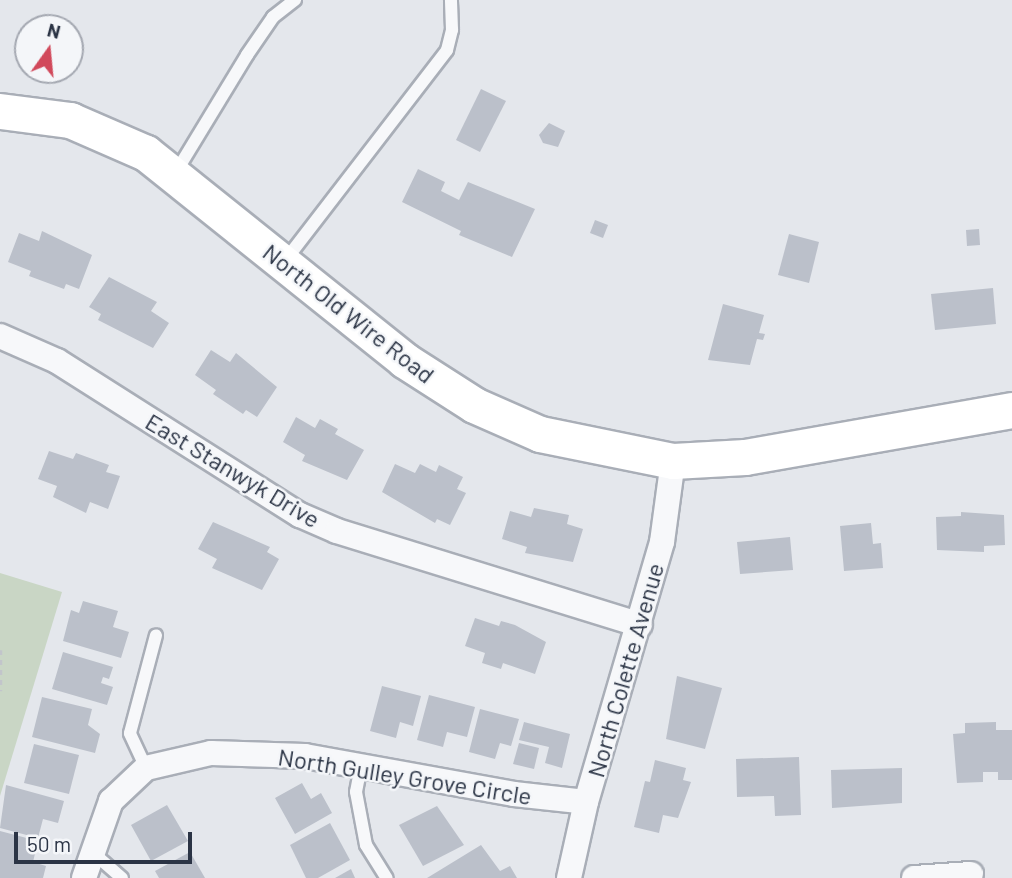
<!DOCTYPE html>
<html>
<head>
<meta charset="utf-8">
<style>
	body { margin:0 }
	#map { position:relative; width:1012px; height:878px; overflow:hidden; background:#e4e7ec; font-family:Barlow,sans-serif }
	div>[style] { position:absolute }
	[style*='--x'] { left:calc(var(--x)*1px); top:calc(var(--y)*1px); width:calc(var(--w)*1px); rotate:calc(var(--a)*1deg) }
	.green>* { inset:0; background:#c9d6c5 }
	.building>* { inset:0; background:#bbc0ca }
	.path>* { height:4.5px; margin-top:-2.25px; transform-origin:0; background:repeating-linear-gradient(90deg,#c2c5cb 0 5px,transparent 0 10px) }
	.roads { filter:drop-shadow(2px 0 #a9aeb7) drop-shadow(-2px 0 #a9aeb7) drop-shadow(0 2px #a9aeb7) drop-shadow(0 -2px #a9aeb7) }
	.lane>* { height:12px; margin:-6px; padding:0 6px; transform-origin:6px; border-radius:6px; background:#f7f8fa }
	.street>* { height:24px; margin:-12px; padding:0 12px; transform-origin:12px; border-radius:12px; background:#f7f8fa }
	.secondary>* { height:35px; margin:-17.5px; padding:0 17.5px; transform-origin:17.5px; border-radius:17.5px; background:#fff }
	span { translate:-50% -50%; white-space:nowrap; text-align:center; line-height:1.15; -webkit-text-stroke:5px #f4f6f9; paint-order:stroke }
	.street-label { font-size:24px; color:#2b3445 }
	.north { position:absolute; left:14px; top:14px; width:70px; height:70px; box-sizing:border-box; background:#f4f6f9; border:2px solid #a4a8b1; border-radius:50%; rotate:15deg; font-size:19px; font-weight:700; line-height:28px; text-align:center; color:#2b3445 }
	.north::after { content:''; display:block; margin:auto; width:24px; height:32px; background:#d1495b; clip-path:polygon(50% 0,100% 100%,50% 72%,0 100%) }
	.scale { position:absolute; left:14px; top:832px; width:178px; height:32px; box-sizing:border-box; border:4px solid #2b3445; border-top:0; padding-left:9px; font-size:21px; line-height:24px; white-space:nowrap; color:#2b3445; -webkit-text-stroke:5px #f4f6f9; paint-order:stroke }
</style>
</head>
<body>
<div id="map">
	<div class="green">
		<div style="clip-path:polygon(0 573px,62px 592px,0 796px)"></div>
	</div>
	<div class="building">
		<div style="clip-path:polygon(481px 89px,506px 101px,480px 152px,456px 140px)"></div>
		<div style="clip-path:polygon(549px 123px,565px 131px,558px 147px,543px 143px,539px 135px)"></div>
		<div style="clip-path:polygon(418px 169px,445px 182px,441px 191px,459px 200px,468px 182px,535px 209px,512px 257px,459px 235px,461px 231px,402px 202px)"></div>
		<div style="clip-path:polygon(595px 220px,608px 225px,603px 238px,590px 233px)"></div>
		<div style="clip-path:polygon(979px 229px,980px 245px,967px 246px,966px 230px)"></div>
		<div style="clip-path:polygon(42px 231px,92px 255px,79px 289px,66px 284px,64px 289px,29px 276px,31px 271px,8px 262px,19px 233px,39px 241px)"></div>
		<div style="clip-path:polygon(789px 234px,819px 242px,809px 283px,778px 275px)"></div>
		<div style="clip-path:polygon(109px 277px,157px 302px,151px 311px,169px 323px,153px 348px,98px 320px,101px 314px,89px 307px)"></div>
		<div style="clip-path:polygon(993px 288px,996px 324px,935px 330px,931px 294px)"></div>
		<div style="clip-path:polygon(723px 304px,764px 315px,759px 333px,765px 334px,763px 340px,757px 339px,750px 365px,708px 360px)"></div>
		<div style="clip-path:polygon(211px 350px,230px 362px,236px 353px,277px 387px,257px 417px,246px 410px,243px 414px,213px 394px,216px 390px,195px 375px)"></div>
		<div style="clip-path:polygon(296px 417px,315px 428px,320px 419px,338px 429px,335px 434px,364px 450px,347px 480px,302px 461px,305px 455px,283px 442px)"></div>
		<div style="clip-path:polygon(49px 451px,73px 459px,76px 453px,109px 465px,106px 472px,120px 476px,108px 509px,90px 502px,86px 513px,53px 497px,57px 486px,38px 479px)"></div>
		<div style="clip-path:polygon(395px 464px,415px 473px,420px 464px,436px 472px,439px 465px,463px 477px,457px 489px,466px 493px,450px 525px,437px 519px,435px 523px,382px 492px)"></div>
		<div style="clip-path:polygon(534px 508px,569px 515px,567px 524px,583px 529px,573px 562px,525px 553px,527px 547px,502px 539px,510px 511px,531px 517px)"></div>
		<div style="clip-path:polygon(961px 512px,1004px 515px,1005px 545px,984px 546px,984px 552px,937px 550px,936px 517px,961px 516px)"></div>
		<div style="clip-path:polygon(213px 522px,270px 547px,267px 552px,279px 559px,262px 590px,212px 568px,217px 559px,198px 549px)"></div>
		<div style="clip-path:polygon(871px 523px,873px 544px,881px 543px,883px 568px,844px 571px,840px 526px)"></div>
		<div style="clip-path:polygon(790px 537px,793px 570px,740px 574px,737px 542px)"></div>
		<div style="clip-path:polygon(83px 601px,118px 611px,113px 627px,129px 632px,121px 658px,63px 641px,71px 610px,79px 613px)"></div>
		<div style="clip-path:polygon(475px 618px,499px 626px,501px 621px,515px 625px,546px 642px,535px 674px,503px 663px,501px 669px,482px 663px,485px 653px,465px 646px)"></div>
		<div style="clip-path:polygon(63px 652px,113px 667px,109px 679px,103px 677px,101px 683px,113px 687px,107px 705px,52px 689px)"></div>
		<div style="clip-path:polygon(677px 676px,722px 688px,705px 749px,666px 739px)"></div>
		<div style="clip-path:polygon(382px 686px,421px 696px,413px 726px,400px 722px,396px 738px,370px 731px)"></div>
		<div style="clip-path:polygon(429px 695px,475px 707px,467px 737px,447px 732px,443px 747px,417px 740px)"></div>
		<div style="clip-path:polygon(42px 697px,92px 709px,88px 725px,100px 734px,95px 753px,32px 737px)"></div>
		<div style="clip-path:polygon(480px 709px,519px 719px,511px 746px,500px 743px,495px 759px,469px 752px)"></div>
		<div style="clip-path:polygon(524px 722px,570px 734px,562px 768px,545px 763px,549px 747px,519px 740px)"></div>
		<div style="clip-path:polygon(996px 722px,996px 730px,1012px 730px,1012px 780px,998px 780px,998px 772px,983px 772px,983px 782px,957px 783px,953px 734px,965px 733px,965px 723px)"></div>
		<div style="clip-path:polygon(519px 743px,539px 748px,534px 769px,513px 764px)"></div>
		<div style="clip-path:polygon(34px 744px,79px 755px,69px 794px,24px 783px)"></div>
		<div style="clip-path:polygon(799px 757px,801px 815px,775px 816px,774px 796px,737px 797px,736px 759px)"></div>
		<div style="clip-path:polygon(655px 760px,686px 768px,683px 780px,691px 782px,678px 818px,663px 815px,659px 833px,634px 827px,645px 781px,650px 782px)"></div>
		<div style="clip-path:polygon(902px 768px,902px 803px,832px 808px,831px 770px)"></div>
		<div style="clip-path:polygon(302px 783px,311px 799px,321px 793px,332px 813px,295px 834px,275px 798px)"></div>
		<div style="clip-path:polygon(6px 785px,64px 801px,58px 823px,43px 819px,38px 838px,0 828px)"></div>
		<div style="clip-path:polygon(167px 805px,188px 841px,151px 861px,131px 825px)"></div>
		<div style="clip-path:polygon(437px 806px,464px 845px,423px 866px,399px 825px)"></div>
		<div style="clip-path:polygon(330px 823px,350px 860px,318px 878px,306px 878px,290px 845px)"></div>
		<div style="clip-path:polygon(0 831px,38px 841px,33px 862px,46px 866px,43px 878px,0 878px)"></div>
		<div style="clip-path:polygon(481px 845px,500px 871px,510px 866px,517px 878px,427px 878px)"></div>
		<div style="clip-path:polygon(190px 852px,205px 878px,159px 878px,155px 871px)"></div>
		<div style="clip-path:polygon(351px 869px,355px 878px,335px 878px)"></div>
	</div>
	<div class="path">
		<div style="--x:0;--y:650;--w:41;--a:90"></div>
	</div>
	<div class="roads">
		<div class="lane">
			<div style="--x:176;--y:172;--w:137;--a:-58.7"></div>
			<div style="--x:247;--y:55;--w:46;--a:-55.6"></div>
			<div style="--x:273;--y:17;--w:28;--a:-38"></div>
			<div style="--x:284;--y:262;--w:267;--a:-52.4"></div>
			<div style="--x:447;--y:50;--w:21;--a:-76"></div>
			<div style="--x:452;--y:30;--w:30;--a:-92"></div>
			<div style="--x:361;--y:766;--w:26;--a:101"></div>
			<div style="--x:356;--y:792;--w:54;--a:79.3"></div>
			<div style="--x:366;--y:845;--w:39;--a:58"></div>
			<div style="--x:146;--y:768;--w:38;--a:-115"></div>
			<div style="--x:130;--y:733;--w:101;--a:-75.1"></div>
			<div style="--x:91;--y:851;--w:41;--a:41.1"></div>
		</div>
		<div class="street">
			<div style="--x:0;--y:336;--w:62;--a:23.7"></div>
			<div style="--x:57;--y:361;--w:288;--a:32.4"></div>
			<div style="--x:300;--y:515;--w:40;--a:23.4"></div>
			<div style="--x:337;--y:531;--w:317;--a:17.2"></div>
			<div style="--x:84;--y:878;--w:82;--a:-70.7"></div>
			<div style="--x:111;--y:801;--w:48;--a:-43.3"></div>
			<div style="--x:146;--y:768;--w:67;--a:-13"></div>
			<div style="--x:211;--y:753;--w:94;--a:1.8"></div>
			<div style="--x:305;--y:756;--w:212;--a:10.3"></div>
			<div style="--x:514;--y:794;--w:72;--a:6.3"></div>
			<div style="--x:569;--y:878;--w:78;--a:-77.4"></div>
			<div style="--x:586;--y:802;--w:271;--a:-73.7"></div>
			<div style="--x:662;--y:542;--w:82;--a:-82.3"></div>
			<div style="--x:914;--y:878;--w:57;--a:-4"></div>
		</div>
		<div class="secondary">
			<div style="--x:0;--y:111;--w:71;--a:7.3"></div>
			<div style="--x:70;--y:120;--w:83;--a:23.5"></div>
			<div style="--x:146;--y:153;--w:331;--a:38.7"></div>
			<div style="--x:404;--y:360;--w:83;--a:32.7"></div>
			<div style="--x:474;--y:405;--w:72;--a:23.7"></div>
			<div style="--x:540;--y:434;--w:136;--a:11.5"></div>
			<div style="--x:673;--y:461;--w:72;--a:-3.2"></div>
			<div style="--x:745;--y:457;--w:271;--a:-10"></div>
		</div>
	</div>
	<div class="street-label">
		<span style="left:349px;top:313px;rotate:38deg">North Old Wire Road</span>
		<span style="left:233px;top:470px;rotate:31deg">East Stanwyk Drive</span>
		<span style="left:625px;top:670px;rotate:-74deg">North Colette Avenue</span>
		<span style="left:405px;top:776px;rotate:9deg">North Gulley Grove Circle</span>
	</div>
	<div class="north">N</div>
	<div class="scale">50 m</div>
</div>
</body>
</html>
